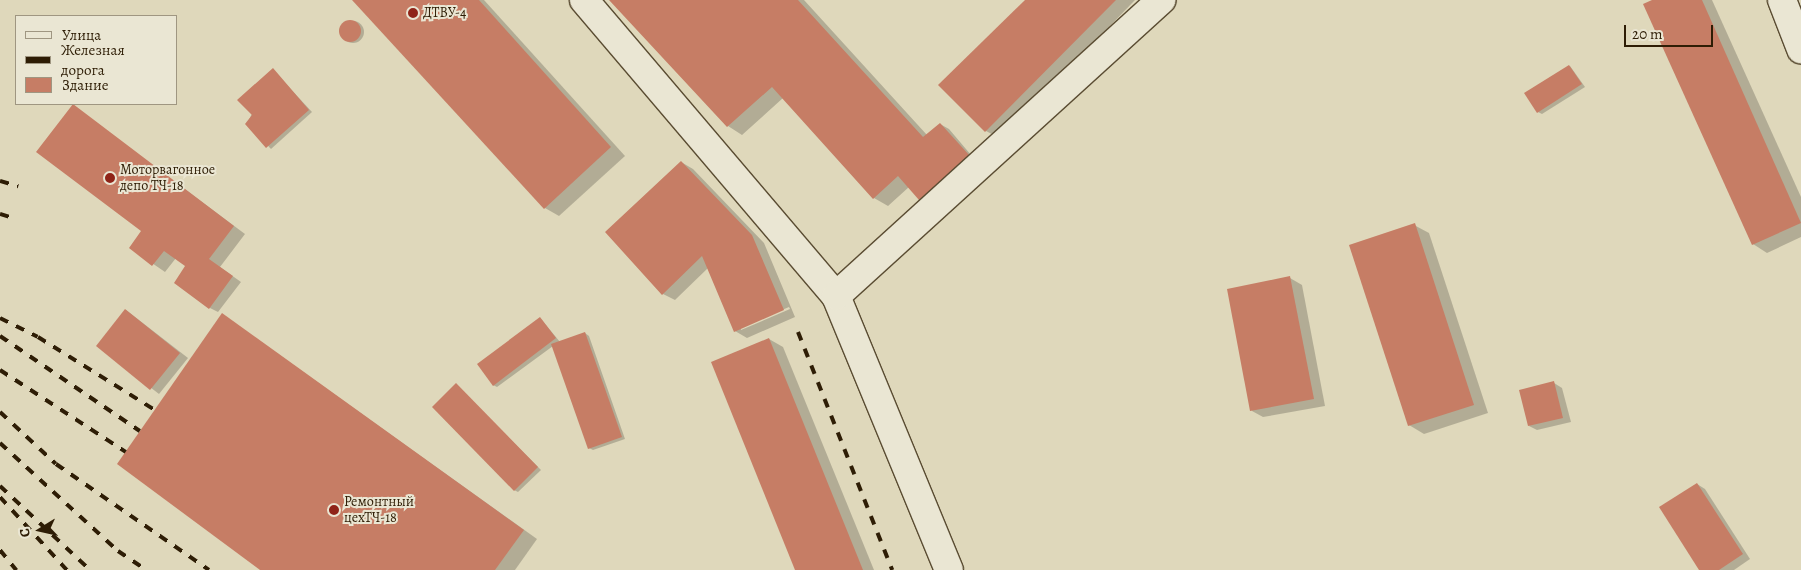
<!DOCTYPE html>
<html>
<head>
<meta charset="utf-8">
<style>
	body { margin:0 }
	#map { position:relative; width:1801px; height:570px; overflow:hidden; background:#dfd8bb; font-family:Alegreya,serif }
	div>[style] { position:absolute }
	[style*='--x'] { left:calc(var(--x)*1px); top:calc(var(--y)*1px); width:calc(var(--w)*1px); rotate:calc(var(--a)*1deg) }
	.shadow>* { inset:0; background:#0003 }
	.round { border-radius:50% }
	.building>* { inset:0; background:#c67d65 }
	.roads { filter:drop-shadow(1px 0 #5a4c32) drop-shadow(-1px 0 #5a4c32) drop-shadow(0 1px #5a4c32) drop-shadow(0 -1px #5a4c32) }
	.minor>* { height:28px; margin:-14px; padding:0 14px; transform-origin:14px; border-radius:14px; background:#eae6d3 }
	.rail>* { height:4px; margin-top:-2px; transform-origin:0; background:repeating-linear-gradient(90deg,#2e1d05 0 9px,transparent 0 18px) }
	.dots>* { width:14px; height:14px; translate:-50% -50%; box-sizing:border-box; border:2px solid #eae6d3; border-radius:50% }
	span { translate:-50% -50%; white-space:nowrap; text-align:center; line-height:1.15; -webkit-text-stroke:4px #eae6d3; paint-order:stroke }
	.poi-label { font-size:14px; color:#2e1d05 }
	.left { translate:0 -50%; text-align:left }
	.legend { position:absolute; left:15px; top:15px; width:162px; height:90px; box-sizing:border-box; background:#eae6d3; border:1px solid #9f9681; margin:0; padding:6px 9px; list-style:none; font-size:15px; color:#2e1d05 }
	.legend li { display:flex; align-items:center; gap:10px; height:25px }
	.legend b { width:25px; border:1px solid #9f9681 }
	.north { position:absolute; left:15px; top:505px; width:50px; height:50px; -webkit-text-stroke:4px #eae6d3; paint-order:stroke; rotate:260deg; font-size:14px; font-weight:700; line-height:20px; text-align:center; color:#2e1d05 }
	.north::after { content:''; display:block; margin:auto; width:18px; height:22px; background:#2e1d05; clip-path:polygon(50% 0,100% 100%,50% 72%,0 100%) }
	.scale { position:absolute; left:1624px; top:25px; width:89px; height:22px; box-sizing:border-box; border:2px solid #2e1d05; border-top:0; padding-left:6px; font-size:15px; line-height:18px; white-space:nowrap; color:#2e1d05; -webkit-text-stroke:4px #eae6d3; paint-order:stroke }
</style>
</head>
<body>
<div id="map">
	<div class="shadow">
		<div style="clip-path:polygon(354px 0,484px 0,625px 156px,559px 216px,545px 208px)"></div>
		<div style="clip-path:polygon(610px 0,804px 0,927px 135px,940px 124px,949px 129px,977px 162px,928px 204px,909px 187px,888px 206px,874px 198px,783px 98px,742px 135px,728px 126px)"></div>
		<div style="clip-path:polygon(1027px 0,1135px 0,1001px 139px,986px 131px,940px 85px)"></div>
		<div style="clip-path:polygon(1655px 0,1712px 0,1801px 197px,1801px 237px,1767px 253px,1753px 244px)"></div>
		<div class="round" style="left:342px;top:21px;width:22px;height:22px"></div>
		<div style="clip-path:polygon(1570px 66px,1585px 87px,1542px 114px,1538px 112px)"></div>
		<div style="clip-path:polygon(273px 70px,312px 112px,271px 149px,247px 124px)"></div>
		<div style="clip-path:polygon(73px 106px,245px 234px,220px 267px,241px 282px,218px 312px,210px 308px,187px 266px,176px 258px,165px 272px,130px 248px,143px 231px)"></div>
		<div style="clip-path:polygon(evenodd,681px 162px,693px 169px,764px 243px,795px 317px,747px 338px,735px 331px,708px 268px,675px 300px,663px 294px,681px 162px,789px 307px,790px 309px,741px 330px,741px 328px,789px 307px)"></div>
		<div style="clip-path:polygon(1414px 225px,1429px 233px,1488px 413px,1424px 434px,1409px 425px)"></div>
		<div style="clip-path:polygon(1290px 278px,1302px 285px,1325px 406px,1263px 417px,1252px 411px)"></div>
		<div style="clip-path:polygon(126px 310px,188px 358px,159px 394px,97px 346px)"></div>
		<div style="clip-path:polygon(223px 315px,537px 539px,515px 570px,265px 570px)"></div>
		<div style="clip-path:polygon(541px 319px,560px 342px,585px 333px,589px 336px,625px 439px,593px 450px,589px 448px,553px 346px,497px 387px,493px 385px)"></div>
		<div style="clip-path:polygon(769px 339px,783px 347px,874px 570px,797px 570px)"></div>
		<div style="clip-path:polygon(1554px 383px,1562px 388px,1571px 422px,1537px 430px,1529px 426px)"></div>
		<div style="clip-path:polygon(456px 385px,541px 470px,518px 492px,514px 490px)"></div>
		<div style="clip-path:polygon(1697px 484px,1705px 489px,1750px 559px,1734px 570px,1701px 570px)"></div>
	</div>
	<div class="building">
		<div style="clip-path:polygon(352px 0,479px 0,611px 147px,544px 209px)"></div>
		<div style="clip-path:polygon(609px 0,798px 0,923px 137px,940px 123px,970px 156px,919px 200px,898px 176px,873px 199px,772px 87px,727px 127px)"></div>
		<div style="clip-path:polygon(1025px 0,1116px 0,985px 132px,938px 85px)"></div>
		<div style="clip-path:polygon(1652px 0,1702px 0,1801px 223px,1752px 245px,1643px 4px)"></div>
		<div class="round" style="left:339px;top:20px;width:22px;height:22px"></div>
		<div style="clip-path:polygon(1569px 65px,1582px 84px,1537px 113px,1524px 93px)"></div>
		<div style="clip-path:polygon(273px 68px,309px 110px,266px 148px,245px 124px,252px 115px,237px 100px)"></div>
		<div style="clip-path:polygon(73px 104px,234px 226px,209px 259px,233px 276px,209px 309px,174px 283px,185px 266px,164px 251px,152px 266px,129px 248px,141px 231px,36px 152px)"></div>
		<div style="clip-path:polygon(681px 161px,752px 235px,784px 310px,734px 332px,702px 256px,662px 295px,605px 232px)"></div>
		<div style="clip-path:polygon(1415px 223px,1474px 405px,1408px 426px,1349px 245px)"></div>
		<div style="clip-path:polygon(1290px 276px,1314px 399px,1250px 411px,1227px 289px)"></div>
		<div style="clip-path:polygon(125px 309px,180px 353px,150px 390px,96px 346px)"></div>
		<div style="clip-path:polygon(222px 313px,524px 530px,495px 570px,260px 570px,117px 464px)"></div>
		<div style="clip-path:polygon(540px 317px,556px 338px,493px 386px,477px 364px)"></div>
		<div style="clip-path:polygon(585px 332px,622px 437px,588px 449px,551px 344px)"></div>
		<div style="clip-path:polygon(769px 338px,863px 570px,795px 570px,711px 362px)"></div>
		<div style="clip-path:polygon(1554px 381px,1563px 418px,1528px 426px,1519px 390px)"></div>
		<div style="clip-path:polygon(456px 383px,538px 467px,514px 491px,432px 407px)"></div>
		<div style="clip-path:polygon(1697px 483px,1743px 554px,1719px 570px,1699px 570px,1659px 507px)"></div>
	</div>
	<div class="roads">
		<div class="minor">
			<div style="--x:584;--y:0;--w:389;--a:49.6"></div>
			<div style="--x:836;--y:296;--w:296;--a:67.6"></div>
			<div style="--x:1782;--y:0;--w:53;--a:68.8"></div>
			<div style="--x:836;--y:296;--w:440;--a:-42.3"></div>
		</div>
	</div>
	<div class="rail">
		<div style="--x:0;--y:181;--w:19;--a:16"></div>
		<div style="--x:0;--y:214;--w:10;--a:17"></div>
		<div style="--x:0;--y:318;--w:42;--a:26.6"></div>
		<div style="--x:38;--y:337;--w:138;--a:32"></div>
		<div style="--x:798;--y:332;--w:256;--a:68.4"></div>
		<div style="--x:0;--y:336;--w:169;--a:34.2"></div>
		<div style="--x:0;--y:370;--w:150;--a:33.1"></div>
		<div style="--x:0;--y:412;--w:76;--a:42.9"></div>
		<div style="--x:56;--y:464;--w:186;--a:34.7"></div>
		<div style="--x:0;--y:443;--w:160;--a:42.5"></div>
		<div style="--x:118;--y:551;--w:34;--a:34"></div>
		<div style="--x:0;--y:486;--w:123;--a:43"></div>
		<div style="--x:0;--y:497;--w:99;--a:47.5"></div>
		<div style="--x:0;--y:550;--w:26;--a:51"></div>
	</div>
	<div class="dots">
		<div style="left:413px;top:13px;background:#8f2418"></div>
		<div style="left:110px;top:178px;background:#8f2418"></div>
		<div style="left:334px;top:510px;background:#8f2418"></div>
	</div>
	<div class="poi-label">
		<span class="left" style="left:423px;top:13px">ДТВУ-4</span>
		<span class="left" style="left:120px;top:178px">Моторвагонное<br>депо ТЧ-18</span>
		<span class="left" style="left:344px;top:510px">Ремонтный<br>цехТЧ-18</span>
	</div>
	<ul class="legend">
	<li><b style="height:6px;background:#eae6d3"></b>Улица</li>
	<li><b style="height:6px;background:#2e1d05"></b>Железная дорога</li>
	<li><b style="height:14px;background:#c67d65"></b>Здание</li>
	</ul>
	<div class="north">С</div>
	<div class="scale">20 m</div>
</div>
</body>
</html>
